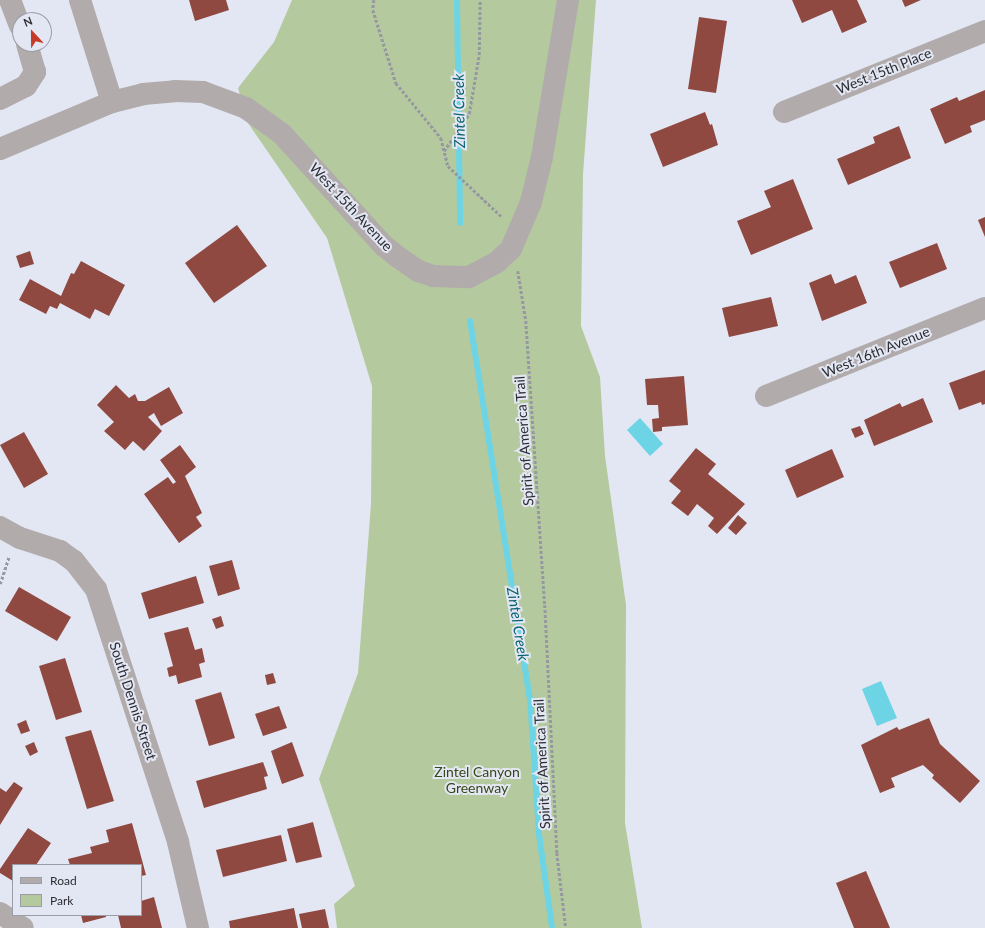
<!DOCTYPE html>
<html>
<head>
<meta charset="utf-8">
<style>
	body { margin:0 }
	#map { position:relative; width:985px; height:928px; overflow:hidden; background:#e3e7f3; font-family:Lato,sans-serif }
	div>[style] { position:absolute }
	[style*='--x'] { left:calc(var(--x)*1px); top:calc(var(--y)*1px); width:calc(var(--w)*1px); rotate:calc(var(--a)*1deg) }
	.green>* { inset:0; background:#b5c99e }
	.water>* { inset:0; background:#6dd4e6 }
	.stream>* { height:6px; margin:-3px; padding:0 3px; transform-origin:3px; border-radius:3px; background:#6dd4e6 }
	.building>* { inset:0; background:#904941 }
	.path>* { height:2.5px; margin-top:-1.25px; transform-origin:0; background:repeating-linear-gradient(90deg,#9698a1 0 3px,transparent 0 5px) }
	.minor>* { height:22px; margin:-11px; padding:0 11px; transform-origin:11px; border-radius:11px; background:#b1abac }
	span { translate:-50% -50%; white-space:nowrap; text-align:center; line-height:1.15; -webkit-text-stroke:4px #e3e7f3; paint-order:stroke }
	.street-label { font-size:14px; color:#2c2d32 }
	.park-label { font-size:14px; color:#344716 }
	.water-label { font-size:15px; color:#07626f; font-style:italic }
	.legend { position:absolute; left:12px; top:864px; width:130px; height:52px; box-sizing:border-box; background:#e3e7f3; border:1px solid #9a9da6; margin:0; padding:5px 7px; list-style:none; font-size:12px; color:#2c2d32 }
	.legend li { display:flex; align-items:center; gap:8px; height:20px }
	.legend b { width:20px; border:1px solid #9a9da6 }
	.north { position:absolute; left:12px; top:12px; width:40px; height:40px; box-sizing:border-box; background:#e3e7f3; border:1px solid #9a9da6; border-radius:50%; rotate:338deg; font-size:11px; font-weight:700; line-height:16px; text-align:center; color:#2c2d32 }
	.north::after { content:''; display:block; margin:auto; width:14px; height:18px; background:#c63a28; clip-path:polygon(50% 0,100% 100%,50% 72%,0 100%) }
</style>
</head>
<body>
<div id="map">
	<div class="green">
		<div style="clip-path:polygon(292px 0,596px 0,583px 174px,581px 326px,600px 377px,605px 456px,626px 605px,625px 823px,642px 928px,337px 928px,334px 904px,355px 886px,319px 779px,358px 673px,371px 504px,372px 386px,327px 238px,248px 123px,238px 88px,274px 42px)"></div>
	</div>
	<div class="water">
		<div style="clip-path:polygon(640px 418px,663px 444px,650px 456px,627px 430px)"></div>
		<div style="clip-path:polygon(881px 681px,897px 718px,877px 726px,862px 689px)"></div>
	</div>
	<div class="stream">
		<div style="--x:457;--y:0;--w:223;--a:89.2"></div>
		<div style="--x:470;--y:321;--w:382;--a:81"></div>
		<div style="--x:530;--y:698;--w:136;--a:86.2"></div>
		<div style="--x:539;--y:834;--w:95;--a:82.1"></div>
	</div>
	<div class="building">
		<div style="clip-path:polygon(189px 0,226px 0,229px 10px,195px 21px)"></div>
		<div style="clip-path:polygon(792px 0,857px 0,867px 22px,842px 33px,832px 10px,802px 23px)"></div>
		<div style="clip-path:polygon(902px 0,921px 0,905px 7px)"></div>
		<div style="clip-path:polygon(699px 17px,727px 21px,716px 93px,688px 89px)"></div>
		<div style="clip-path:polygon(985px 90px,985px 120px,970px 126px,972px 132px,945px 144px,930px 109px,957px 97px,959px 101px)"></div>
		<div style="clip-path:polygon(705px 112px,710px 125px,712px 124px,718px 145px,663px 167px,650px 134px)"></div>
		<div style="clip-path:polygon(899px 126px,911px 158px,848px 185px,837px 159px,875px 143px,873px 137px)"></div>
		<div style="clip-path:polygon(793px 179px,813px 229px,751px 255px,737px 221px,771px 207px,764px 191px)"></div>
		<div style="clip-path:polygon(985px 217px,985px 237px,978px 220px)"></div>
		<div style="clip-path:polygon(237px 225px,267px 266px,214px 303px,185px 263px)"></div>
		<div style="clip-path:polygon(937px 243px,947px 269px,900px 288px,889px 262px)"></div>
		<div style="clip-path:polygon(30px 251px,34px 264px,20px 268px,16px 256px)"></div>
		<div style="clip-path:polygon(81px 261px,125px 285px,109px 316px,95px 309px,90px 319px,60px 303px,57px 309px,50px 306px,46px 314px,19px 300px,30px 279px,61px 296px,71px 273px,74px 274px)"></div>
		<div style="clip-path:polygon(831px 274px,835px 284px,856px 275px,867px 303px,822px 321px,809px 283px)"></div>
		<div style="clip-path:polygon(771px 297px,778px 326px,729px 337px,722px 308px)"></div>
		<div style="clip-path:polygon(985px 370px,985px 404px,982px 405px,981px 402px,959px 410px,949px 383px)"></div>
		<div style="clip-path:polygon(684px 376px,688px 425px,662px 427px,662px 431px,653px 432px,652px 419px,659px 418px,658px 405px,647px 405px,645px 379px)"></div>
		<div style="clip-path:polygon(116px 385px,129px 398px,135px 394px,138px 401px,145px 401px,169px 387px,183px 413px,161px 426px,154px 413px,148px 417px,162px 431px,144px 451px,133px 441px,125px 450px,104px 431px,114px 422px,97px 405px)"></div>
		<div style="clip-path:polygon(923px 398px,933px 422px,874px 446px,864px 420px,900px 403px,902px 407px)"></div>
		<div style="clip-path:polygon(860px 426px,864px 434px,855px 438px,851px 429px)"></div>
		<div style="clip-path:polygon(24px 432px,48px 474px,24px 488px,0 445px)"></div>
		<div style="clip-path:polygon(180px 445px,196px 467px,185px 476px,202px 513px,196px 517px,202px 526px,179px 543px,144px 494px,168px 477px,173px 484px,176px 482px,160px 460px)"></div>
		<div style="clip-path:polygon(696px 448px,716px 464px,708px 474px,745px 504px,717px 534px,708px 526px,714px 518px,697px 504px,688px 516px,671px 503px,681px 491px,669px 481px)"></div>
		<div style="clip-path:polygon(832px 449px,844px 477px,797px 498px,785px 470px)"></div>
		<div style="clip-path:polygon(738px 515px,747px 523px,736px 535px,728px 528px)"></div>
		<div style="clip-path:polygon(232px 560px,240px 589px,218px 596px,209px 566px)"></div>
		<div style="clip-path:polygon(196px 576px,204px 603px,149px 619px,141px 593px)"></div>
		<div style="clip-path:polygon(19px 587px,71px 617px,57px 641px,5px 611px)"></div>
		<div style="clip-path:polygon(221px 616px,224px 626px,216px 629px,212px 619px)"></div>
		<div style="clip-path:polygon(188px 627px,195px 650px,202px 648px,205px 662px,199px 664px,202px 677px,178px 684px,176px 675px,169px 677px,167px 668px,173px 666px,164px 633px)"></div>
		<div style="clip-path:polygon(65px 658px,82px 712px,56px 720px,39px 666px)"></div>
		<div style="clip-path:polygon(273px 673px,276px 683px,267px 685px,265px 675px)"></div>
		<div style="clip-path:polygon(221px 692px,235px 738px,209px 746px,195px 700px)"></div>
		<div style="clip-path:polygon(279px 706px,287px 728px,263px 736px,255px 714px)"></div>
		<div style="clip-path:polygon(929px 718px,940px 744px,980px 781px,960px 803px,932px 778px,934px 775px,923px 765px,891px 778px,895px 787px,880px 793px,861px 745px,897px 727px,899px 730px)"></div>
		<div style="clip-path:polygon(26px 720px,30px 731px,21px 734px,17px 724px)"></div>
		<div style="clip-path:polygon(91px 730px,114px 801px,87px 809px,65px 737px)"></div>
		<div style="clip-path:polygon(34px 742px,38px 752px,30px 756px,25px 746px)"></div>
		<div style="clip-path:polygon(292px 742px,304px 776px,282px 784px,271px 751px)"></div>
		<div style="clip-path:polygon(263px 762px,268px 776px,264px 777px,267px 789px,204px 808px,196px 781px)"></div>
		<div style="clip-path:polygon(14px 782px,23px 788px,0 825px,0 788px,6px 792px)"></div>
		<div style="clip-path:polygon(313px 822px,322px 857px,296px 863px,287px 829px)"></div>
		<div style="clip-path:polygon(132px 823px,146px 875px,141px 876px,141px 865px,70px 865px,68px 859px,92px 853px,90px 847px,109px 842px,106px 830px)"></div>
		<div style="clip-path:polygon(28px 828px,51px 843px,36px 865px,13px 865px,13px 881px,0 873px,0 869px)"></div>
		<div style="clip-path:polygon(281px 835px,287px 861px,223px 877px,216px 850px)"></div>
		<div style="clip-path:polygon(866px 871px,890px 928px,854px 928px,836px 883px)"></div>
		<div style="clip-path:polygon(154px 897px,162px 928px,121px 928px,118px 915px,141px 915px,141px 901px)"></div>
		<div style="clip-path:polygon(294px 908px,298px 928px,230px 928px,229px 921px)"></div>
		<div style="clip-path:polygon(325px 909px,329px 928px,302px 928px,299px 914px)"></div>
		<div style="clip-path:polygon(81px 915px,106px 915px,106px 917px,83px 923px)"></div>
	</div>
	<div class="path">
		<div style="--x:374;--y:0;--w:10;--a:96"></div>
		<div style="--x:373;--y:10;--w:77;--a:72.5"></div>
		<div style="--x:396;--y:83;--w:71;--a:50.7"></div>
		<div style="--x:441;--y:138;--w:29;--a:76"></div>
		<div style="--x:448;--y:166;--w:73;--a:43.3"></div>
		<div style="--x:444;--y:151;--w:45;--a:-56"></div>
		<div style="--x:469;--y:114;--w:60;--a:-80.4"></div>
		<div style="--x:479;--y:55;--w:55;--a:-89"></div>
		<div style="--x:518;--y:271;--w:51;--a:80.9"></div>
		<div style="--x:526;--y:321;--w:285;--a:86.2"></div>
		<div style="--x:545;--y:605;--w:248;--a:87.2"></div>
		<div style="--x:557;--y:853;--w:76;--a:83.2"></div>
		<div style="--x:0;--y:584;--w:28;--a:-72"></div>
	</div>
	<div class="minor">
		<div style="--x:10;--y:0;--w:28;--a:69"></div>
		<div style="--x:80;--y:0;--w:107;--a:72.6"></div>
		<div style="--x:0;--y:99;--w:29;--a:-27"></div>
		<div style="--x:26;--y:86;--w:17;--a:-57"></div>
		<div style="--x:35;--y:72;--w:29;--a:-106"></div>
		<div style="--x:784;--y:112;--w:217;--a:-21.9"></div>
		<div style="--x:0;--y:149;--w:121;--a:-22.8"></div>
		<div style="--x:112;--y:102;--w:32;--a:-14"></div>
		<div style="--x:143;--y:94;--w:32;--a:-5"></div>
		<div style="--x:175;--y:91;--w:28;--a:2"></div>
		<div style="--x:203;--y:92;--w:46;--a:20.4"></div>
		<div style="--x:246;--y:108;--w:44;--a:35.8"></div>
		<div style="--x:282;--y:134;--w:151;--a:47.7"></div>
		<div style="--x:384;--y:246;--w:18;--a:38"></div>
		<div style="--x:398;--y:257;--w:24;--a:35"></div>
		<div style="--x:418;--y:271;--w:16;--a:18"></div>
		<div style="--x:433;--y:276;--w:36;--a:2"></div>
		<div style="--x:469;--y:277;--w:32;--a:-28"></div>
		<div style="--x:497;--y:262;--w:19;--a:-43"></div>
		<div style="--x:511;--y:249;--w:51;--a:-66.9"></div>
		<div style="--x:531;--y:202;--w:46;--a:-76.3"></div>
		<div style="--x:542;--y:157;--w:159;--a:-80.6"></div>
		<div style="--x:766;--y:396;--w:236;--a:-21.9"></div>
		<div style="--x:0;--y:527;--w:23;--a:29"></div>
		<div style="--x:20;--y:538;--w:42;--a:18"></div>
		<div style="--x:60;--y:551;--w:17;--a:36"></div>
		<div style="--x:74;--y:561;--w:36;--a:52"></div>
		<div style="--x:96;--y:589;--w:266;--a:72"></div>
		<div style="--x:178;--y:842;--w:88;--a:76.9"></div>
		<div style="--x:0;--y:913;--w:27;--a:33"></div>
	</div>
	<div class="street-label">
		<span style="left:884px;top:71px;rotate:-22deg">West 15th Place</span>
		<span style="left:351px;top:207px;rotate:47deg">West 15th Avenue</span>
		<span style="left:876px;top:352px;rotate:-22deg">West 16th Avenue</span>
		<span style="left:524px;top:441px;rotate:-94deg">Spirit of America Trail</span>
		<span style="left:133px;top:701px;rotate:72deg">South Dennis Street</span>
		<span style="left:542px;top:764px;rotate:-93deg">Spirit of America Trail</span>
	</div>
	<div class="park-label">
		<span style="left:477px;top:780px">Zintel Canyon<br>Greenway</span>
	</div>
	<div class="water-label">
		<span style="left:459px;top:111px;rotate:-91deg">Zintel Creek</span>
		<span style="left:518px;top:624px;rotate:81deg">Zintel Creek</span>
	</div>
	<ul class="legend">
	<li><b style="height:5px;background:#b1abac"></b>Road</li>
	<li><b style="height:11px;background:#b5c99e"></b>Park</li>
	</ul>
	<div class="north">N</div>
</div>
</body>
</html>
